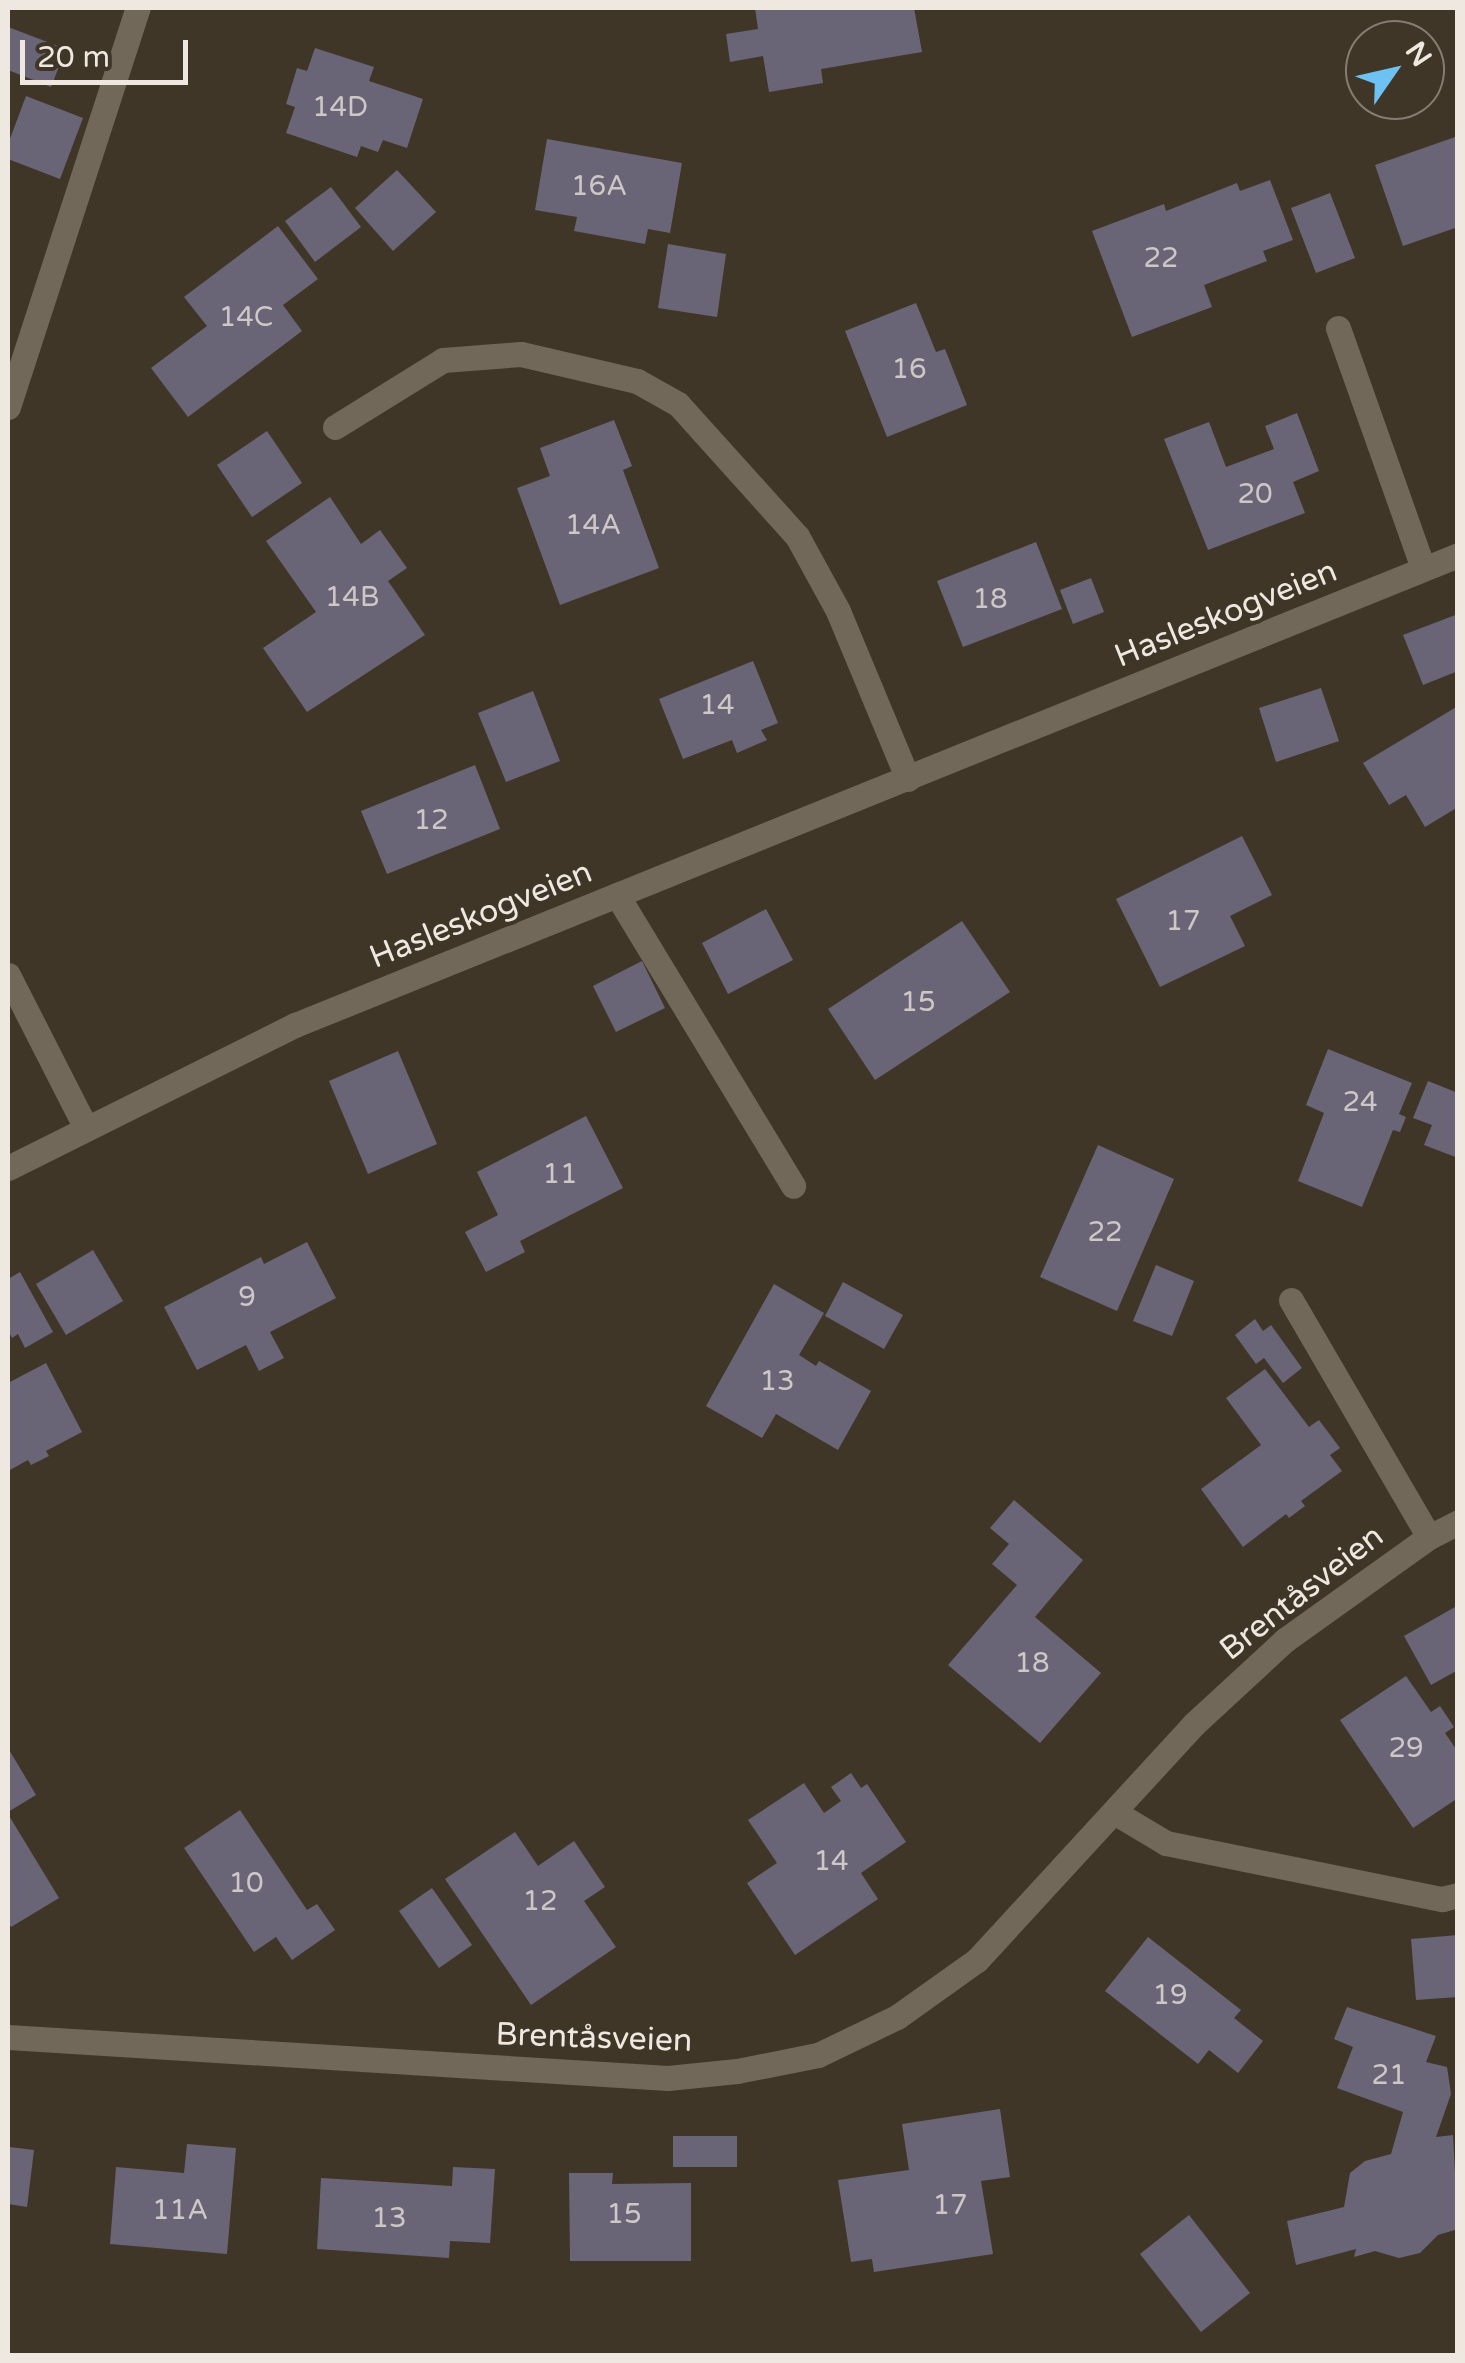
<!DOCTYPE html>
<html>
<head>
<meta charset="utf-8">
<style>
	body { margin:0 }
	#map { position:relative; width:1465px; height:2363px; overflow:hidden; background:#3f3628; font-family:"Varela Round",sans-serif }
	div>[style] { position:absolute }
	[style*='--x'] { left:calc(var(--x)*1px); top:calc(var(--y)*1px); width:calc(var(--w)*1px); rotate:calc(var(--a)*1deg) }
	.building>* { inset:0; background:#696576 }
	.minor>* { height:25px; margin:-12.5px; padding:0 12.5px; transform-origin:12.5px; border-radius:12.5px; background:#726859 }
	span { translate:-50% -50%; white-space:nowrap; text-align:center; line-height:1.15; -webkit-text-stroke:8px #3f3628; paint-order:stroke }
	.number-label { font-size:28px; color:#cdc7c6 }
	.number-label span { -webkit-text-stroke-width:0 }
	.street-label { font-size:32px; color:#eee8e0 }
	.frame { position:absolute; inset:0; border:10px solid #eee8e0; pointer-events:none }
	.north { position:absolute; left:1345px; top:20px; width:100px; height:100px; box-sizing:border-box; background:#3f3628; border:2px solid #857d72; border-radius:50%; rotate:56deg; font-size:28px; font-weight:700; line-height:40px; text-align:center; color:#eee8e0 }
	.north::after { content:''; display:block; margin:auto; width:35px; height:45px; background:#6dc2f3; clip-path:polygon(50% 0,100% 100%,50% 72%,0 100%) }
	.scale { position:absolute; left:20px; top:40px; width:168px; height:45px; box-sizing:border-box; border:5px solid #eee8e0; border-top:0; padding-left:12px; font-size:30px; line-height:35px; white-space:nowrap; color:#eee8e0; -webkit-text-stroke:8px #3f3628; paint-order:stroke }
</style>
</head>
<body>
<div id="map">
	<div class="building">
		<div style="clip-path:polygon(755px 8px,914px 8px,922px 52px,821px 69px,823px 83px,769px 92px,763px 56px,730px 62px,726px 34px,758px 29px)"></div>
		<div style="clip-path:polygon(8px 27px,66px 49px,51px 87px,8px 70px)"></div>
		<div style="clip-path:polygon(315px 48px,374px 67px,369px 81px,423px 99px,407px 148px,383px 140px,378px 152px,361px 146px,357px 157px,286px 133px,295px 107px,286px 104px,297px 68px,307px 71px)"></div>
		<div style="clip-path:polygon(26px 96px,83px 118px,60px 179px,8px 159px,8px 144px)"></div>
		<div style="clip-path:polygon(1458px 136px,1458px 227px,1403px 246px,1375px 165px)"></div>
		<div style="clip-path:polygon(547px 139px,682px 163px,670px 233px,648px 229px,645px 244px,574px 231px,577px 217px,535px 210px)"></div>
		<div style="clip-path:polygon(397px 170px,436px 212px,393px 251px,355px 208px)"></div>
		<div style="clip-path:polygon(1270px 180px,1293px 240px,1263px 251px,1267px 261px,1204px 285px,1212px 307px,1132px 337px,1092px 231px,1164px 204px,1166px 211px,1237px 183px,1240px 191px)"></div>
		<div style="clip-path:polygon(331px 187px,361px 227px,315px 262px,285px 221px)"></div>
		<div style="clip-path:polygon(1330px 193px,1355px 258px,1316px 273px,1291px 208px)"></div>
		<div style="clip-path:polygon(278px 226px,318px 279px,283px 305px,302px 331px,188px 417px,151px 368px,207px 326px,184px 297px)"></div>
		<div style="clip-path:polygon(668px 244px,726px 254px,717px 317px,658px 308px)"></div>
		<div style="clip-path:polygon(916px 303px,936px 352px,945px 349px,967px 405px,887px 437px,845px 331px)"></div>
		<div style="clip-path:polygon(1297px 413px,1319px 471px,1293px 482px,1305px 513px,1208px 550px,1164px 439px,1209px 422px,1226px 467px,1274px 449px,1265px 426px)"></div>
		<div style="clip-path:polygon(614px 420px,632px 466px,623px 470px,659px 568px,560px 605px,517px 488px,550px 476px,540px 448px)"></div>
		<div style="clip-path:polygon(267px 431px,302px 483px,252px 517px,217px 465px)"></div>
		<div style="clip-path:polygon(330px 497px,361px 544px,380px 530px,407px 568px,388px 581px,425px 635px,307px 712px,263px 648px,316px 612px,266px 541px)"></div>
		<div style="clip-path:polygon(1036px 542px,1062px 609px,963px 647px,937px 581px)"></div>
		<div style="clip-path:polygon(1091px 578px,1104px 612px,1073px 624px,1060px 590px)"></div>
		<div style="clip-path:polygon(1458px 614px,1458px 671px,1423px 685px,1403px 635px)"></div>
		<div style="clip-path:polygon(753px 661px,778px 723px,761px 730px,767px 740px,737px 753px,732px 740px,683px 759px,659px 699px)"></div>
		<div style="clip-path:polygon(1321px 688px,1339px 741px,1276px 762px,1259px 708px)"></div>
		<div style="clip-path:polygon(533px 691px,560px 761px,506px 782px,478px 713px)"></div>
		<div style="clip-path:polygon(1458px 706px,1458px 807px,1425px 827px,1406px 795px,1389px 805px,1363px 763px)"></div>
		<div style="clip-path:polygon(475px 765px,500px 829px,387px 874px,361px 811px)"></div>
		<div style="clip-path:polygon(1242px 836px,1272px 895px,1230px 916px,1245px 946px,1160px 987px,1116px 899px)"></div>
		<div style="clip-path:polygon(766px 909px,793px 960px,728px 994px,702px 943px)"></div>
		<div style="clip-path:polygon(962px 921px,1010px 992px,875px 1080px,828px 1009px)"></div>
		<div style="clip-path:polygon(642px 961px,665px 1008px,616px 1032px,593px 986px)"></div>
		<div style="clip-path:polygon(1328px 1049px,1412px 1083px,1399px 1114px,1406px 1117px,1400px 1132px,1393px 1130px,1362px 1207px,1298px 1181px,1324px 1113px,1306px 1105px)"></div>
		<div style="clip-path:polygon(398px 1051px,437px 1144px,368px 1174px,329px 1081px)"></div>
		<div style="clip-path:polygon(1428px 1081px,1458px 1093px,1458px 1158px,1424px 1145px,1432px 1125px,1413px 1118px)"></div>
		<div style="clip-path:polygon(586px 1116px,623px 1188px,520px 1241px,525px 1252px,486px 1272px,465px 1232px,498px 1215px,477px 1172px)"></div>
		<div style="clip-path:polygon(1098px 1145px,1174px 1179px,1117px 1311px,1040px 1277px)"></div>
		<div style="clip-path:polygon(307px 1242px,336px 1298px,270px 1332px,284px 1358px,259px 1371px,246px 1345px,197px 1370px,164px 1307px,261px 1257px,264px 1264px)"></div>
		<div style="clip-path:polygon(93px 1250px,123px 1301px,66px 1335px,36px 1284px)"></div>
		<div style="clip-path:polygon(1156px 1265px,1194px 1281px,1172px 1336px,1133px 1321px)"></div>
		<div style="clip-path:polygon(20px 1272px,53px 1332px,25px 1348px,18px 1334px,12px 1338px,8px 1330px,8px 1279px)"></div>
		<div style="clip-path:polygon(843px 1282px,903px 1315px,884px 1349px,825px 1316px)"></div>
		<div style="clip-path:polygon(774px 1284px,824px 1313px,799px 1355px,816px 1366px,819px 1361px,871px 1391px,838px 1450px,776px 1414px,762px 1438px,706px 1406px)"></div>
		<div style="clip-path:polygon(1255px 1319px,1263px 1331px,1271px 1325px,1302px 1368px,1283px 1383px,1264px 1358px,1256px 1364px,1235px 1335px)"></div>
		<div style="clip-path:polygon(46px 1363px,82px 1432px,46px 1451px,49px 1456px,31px 1465px,28px 1460px,8px 1471px,8px 1383px)"></div>
		<div style="clip-path:polygon(1265px 1369px,1309px 1427px,1319px 1420px,1340px 1448px,1330px 1455px,1342px 1471px,1301px 1501px,1305px 1506px,1289px 1518px,1286px 1514px,1243px 1547px,1201px 1489px,1261px 1445px,1226px 1398px)"></div>
		<div style="clip-path:polygon(1014px 1500px,1083px 1560px,1035px 1617px,1101px 1673px,1040px 1743px,948px 1665px,1017px 1585px,992px 1564px,1009px 1544px,990px 1528px)"></div>
		<div style="clip-path:polygon(1455px 1607px,1458px 1670px,1431px 1685px,1404px 1636px)"></div>
		<div style="clip-path:polygon(1406px 1676px,1431px 1712px,1440px 1706px,1454px 1727px,1445px 1733px,1458px 1752px,1458px 1798px,1413px 1828px,1340px 1720px)"></div>
		<div style="clip-path:polygon(8px 1748px,36px 1795px,8px 1812px)"></div>
		<div style="clip-path:polygon(851px 1773px,861px 1788px,867px 1784px,906px 1842px,861px 1873px,878px 1899px,795px 1955px,747px 1883px,777px 1863px,748px 1820px,804px 1783px,824px 1813px,841px 1801px,831px 1787px)"></div>
		<div style="clip-path:polygon(240px 1810px,307px 1910px,317px 1904px,335px 1930px,292px 1960px,276px 1937px,254px 1952px,184px 1848px)"></div>
		<div style="clip-path:polygon(8px 1814px,59px 1898px,11px 1927px,8px 1921px)"></div>
		<div style="clip-path:polygon(515px 1832px,538px 1866px,574px 1841px,605px 1887px,584px 1901px,616px 1947px,531px 2005px,445px 1879px)"></div>
		<div style="clip-path:polygon(432px 1888px,472px 1945px,439px 1968px,399px 1911px)"></div>
		<div style="clip-path:polygon(1458px 1935px,1458px 1997px,1416px 2000px,1411px 1939px)"></div>
		<div style="clip-path:polygon(1148px 1937px,1241px 2010px,1234px 2018px,1263px 2041px,1238px 2073px,1209px 2050px,1198px 2064px,1105px 1991px)"></div>
		<div style="clip-path:polygon(1347px 2007px,1436px 2036px,1426px 2062px,1447px 2067px,1451px 2094px,1436px 2137px,1453px 2135px,1458px 2229px,1438px 2235px,1420px 2253px,1399px 2258px,1375px 2251px,1354px 2257px,1356px 2249px,1296px 2265px,1287px 2221px,1344px 2207px,1350px 2173px,1365px 2161px,1391px 2154px,1403px 2112px,1337px 2088px,1353px 2047px,1334px 2039px)"></div>
		<div style="clip-path:polygon(1000px 2109px,1010px 2177px,981px 2181px,993px 2254px,874px 2272px,872px 2259px,851px 2262px,838px 2180px,909px 2170px,902px 2124px)"></div>
		<div style="clip-path:polygon(673px 2136px,737px 2136px,737px 2167px,673px 2167px)"></div>
		<div style="clip-path:polygon(187px 2144px,236px 2148px,227px 2254px,110px 2244px,116px 2167px,184px 2173px)"></div>
		<div style="clip-path:polygon(10px 2147px,34px 2150px,27px 2207px,8px 2204px)"></div>
		<div style="clip-path:polygon(453px 2167px,495px 2169px,490px 2243px,450px 2241px,449px 2258px,317px 2249px,321px 2178px,452px 2186px)"></div>
		<div style="clip-path:polygon(569px 2173px,613px 2173px,612px 2184px,691px 2183px,691px 2261px,570px 2261px)"></div>
		<div style="clip-path:polygon(1189px 2215px,1250px 2293px,1201px 2332px,1140px 2254px)"></div>
	</div>
	<div class="minor">
		<div style="--x:1338;--y:328;--w:255;--a:70.5"></div>
		<div style="--x:8;--y:407;--w:420;--a:-72"></div>
		<div style="--x:335;--y:427;--w:127;--a:-31.8"></div>
		<div style="--x:443;--y:360;--w:78;--a:-4.4"></div>
		<div style="--x:521;--y:354;--w:119;--a:13.1"></div>
		<div style="--x:637;--y:381;--w:47;--a:29.3"></div>
		<div style="--x:678;--y:404;--w:178;--a:48"></div>
		<div style="--x:797;--y:536;--w:85;--a:61.3"></div>
		<div style="--x:838;--y:611;--w:182;--a:67.4"></div>
		<div style="--x:617;--y:895;--w:340;--a:58.8"></div>
		<div style="--x:8;--y:975;--w:169;--a:63"></div>
		<div style="--x:8;--y:1168;--w:321;--a:-26.5"></div>
		<div style="--x:295;--y:1025;--w:1254;--a:-22"></div>
		<div style="--x:1291;--y:1300;--w:274;--a:59.8"></div>
		<div style="--x:1114;--y:1812;--w:61;--a:30.8"></div>
		<div style="--x:1166;--y:1843;--w:282;--a:11.5"></div>
		<div style="--x:1442;--y:1899;--w:16;--a:-14"></div>
		<div style="--x:8;--y:2037;--w:661;--a:3.55"></div>
		<div style="--x:668;--y:2078;--w:69;--a:-5.8"></div>
		<div style="--x:737;--y:2071;--w:83;--a:-11.2"></div>
		<div style="--x:818;--y:2055;--w:88;--a:-25.7"></div>
		<div style="--x:897;--y:2017;--w:98;--a:-35.5"></div>
		<div style="--x:977;--y:1960;--w:321;--a:-47.4"></div>
		<div style="--x:1194;--y:1724;--w:124;--a:-42.7"></div>
		<div style="--x:1285;--y:1640;--w:177;--a:-35.6"></div>
		<div style="--x:1429;--y:1537;--w:33;--a:-27"></div>
	</div>
	<div class="number-label">
		<span style="left:340px;top:107px">14D</span>
		<span style="left:599px;top:186px">16A</span>
		<span style="left:1161px;top:258px">22</span>
		<span style="left:246px;top:317px">14C</span>
		<span style="left:909px;top:369px">16</span>
		<span style="left:1255px;top:494px">20</span>
		<span style="left:593px;top:525px">14A</span>
		<span style="left:352px;top:597px">14B</span>
		<span style="left:990px;top:599px">18</span>
		<span style="left:717px;top:705px">14</span>
		<span style="left:431px;top:820px">12</span>
		<span style="left:1183px;top:921px">17</span>
		<span style="left:918px;top:1002px">15</span>
		<span style="left:1360px;top:1102px">24</span>
		<span style="left:560px;top:1174px">11</span>
		<span style="left:1105px;top:1232px">22</span>
		<span style="left:247px;top:1297px">9</span>
		<span style="left:777px;top:1381px">13</span>
		<span style="left:1032px;top:1663px">18</span>
		<span style="left:1406px;top:1748px">29</span>
		<span style="left:831px;top:1861px">14</span>
		<span style="left:246px;top:1883px">10</span>
		<span style="left:540px;top:1901px">12</span>
		<span style="left:1170px;top:1995px">19</span>
		<span style="left:1389px;top:2075px">21</span>
		<span style="left:950px;top:2205px">17</span>
		<span style="left:180px;top:2210px">11A</span>
		<span style="left:624px;top:2214px">15</span>
		<span style="left:389px;top:2218px">13</span>
	</div>
	<div class="street-label">
		<span style="left:1226px;top:614px;rotate:-22deg">Hasleskogveien</span>
		<span style="left:481px;top:915px;rotate:-22deg">Hasleskogveien</span>
		<span style="left:1302px;top:1593px;rotate:-38deg">Brentåsveien</span>
		<span style="left:594px;top:2038px;rotate:2deg">Brentåsveien</span>
	</div>
	<div class="frame"></div>
	<div class="north">N</div>
	<div class="scale">20 m</div>
</div>
</body>
</html>
